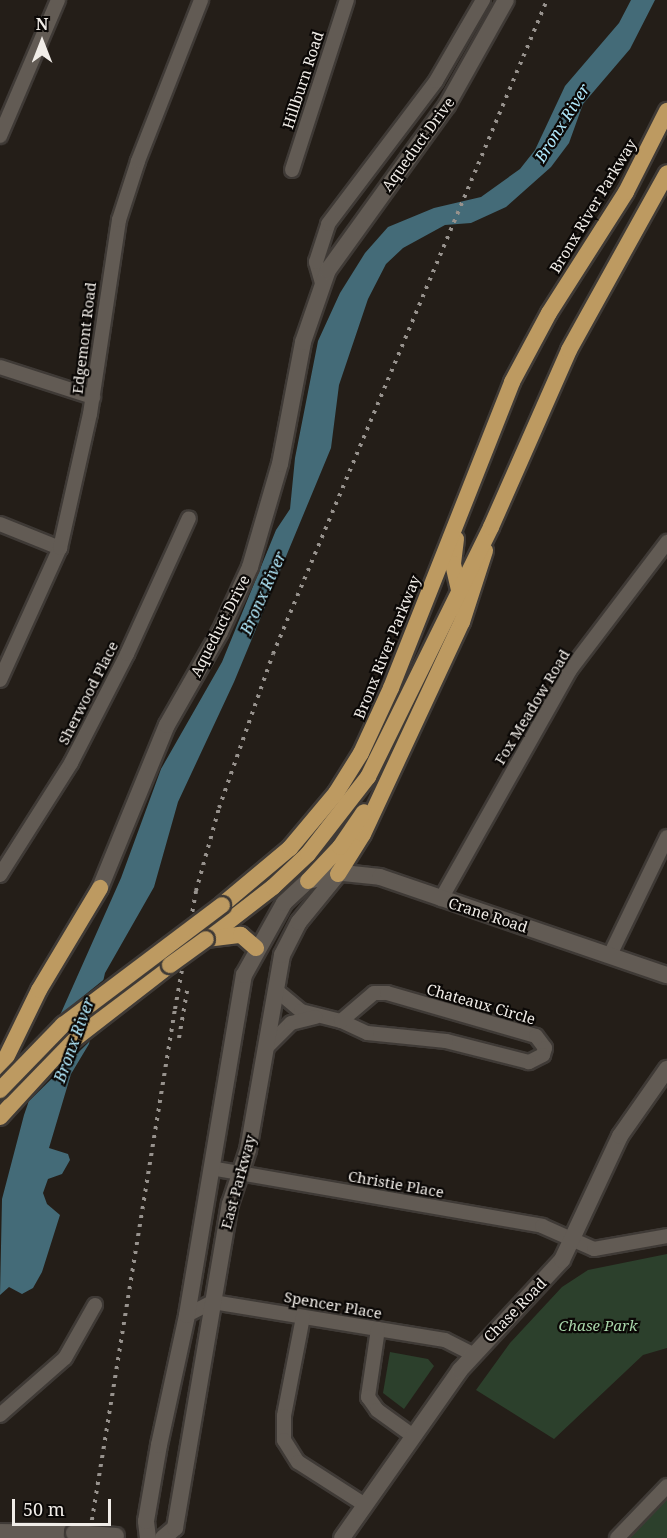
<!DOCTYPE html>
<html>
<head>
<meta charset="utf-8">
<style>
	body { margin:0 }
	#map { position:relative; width:667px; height:1538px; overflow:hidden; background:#241e18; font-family:"Noto Serif",serif }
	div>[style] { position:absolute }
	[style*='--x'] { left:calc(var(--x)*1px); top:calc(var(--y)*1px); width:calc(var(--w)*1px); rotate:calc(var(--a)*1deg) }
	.green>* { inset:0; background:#2c402c }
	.water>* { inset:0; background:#446b78 }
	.pier>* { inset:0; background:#241e18 }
	.roads { filter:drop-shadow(2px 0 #3f3a36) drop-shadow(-2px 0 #3f3a36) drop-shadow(0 2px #3f3a36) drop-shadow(0 -2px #3f3a36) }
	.minor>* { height:14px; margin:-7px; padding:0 7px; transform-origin:7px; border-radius:7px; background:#625b54 }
	.tertiary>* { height:16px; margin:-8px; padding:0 8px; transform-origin:8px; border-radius:8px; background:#625b54 }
	.secondary>* { height:16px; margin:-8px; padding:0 8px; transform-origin:8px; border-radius:8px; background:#625b54 }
	.trunk>* { height:16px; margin:-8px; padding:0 8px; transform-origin:8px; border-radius:8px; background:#bd9a61 }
	.rail>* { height:4px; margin-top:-2px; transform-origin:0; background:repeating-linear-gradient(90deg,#97928d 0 3px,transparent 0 9px) }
	.bridges { filter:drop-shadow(2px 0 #3f3a36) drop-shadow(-2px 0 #3f3a36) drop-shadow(0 2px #3f3a36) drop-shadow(0 -2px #3f3a36) }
	.secondary-bridge>* { height:16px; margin:-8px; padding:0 8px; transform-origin:8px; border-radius:8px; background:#625b54 }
	.trunk-bridge>* { height:16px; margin:-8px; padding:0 8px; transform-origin:8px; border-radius:8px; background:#bd9a61 }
	span { translate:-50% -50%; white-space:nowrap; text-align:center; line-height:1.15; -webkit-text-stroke:4.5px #0b0806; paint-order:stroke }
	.street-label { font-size:15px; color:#f1ede8 }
	.park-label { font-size:15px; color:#a8d6aa; font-style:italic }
	.water-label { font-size:16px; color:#b2eafd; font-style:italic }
	.north { position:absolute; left:12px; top:12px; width:60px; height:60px; -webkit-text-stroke:4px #0b0806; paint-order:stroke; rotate:0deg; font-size:16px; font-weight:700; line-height:24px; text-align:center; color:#f1ede8 }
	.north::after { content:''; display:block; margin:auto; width:21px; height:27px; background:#f1ede8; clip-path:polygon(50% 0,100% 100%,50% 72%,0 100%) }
	.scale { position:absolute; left:12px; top:1499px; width:99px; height:27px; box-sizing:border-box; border:3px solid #f1ede8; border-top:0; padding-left:8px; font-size:18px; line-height:21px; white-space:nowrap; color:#f1ede8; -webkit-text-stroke:4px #0b0806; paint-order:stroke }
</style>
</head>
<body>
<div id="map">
	<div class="green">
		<div style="clip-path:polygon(667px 1254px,667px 1348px,643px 1355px,554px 1439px,476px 1390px,510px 1343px,562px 1287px,588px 1270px)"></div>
		<div style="clip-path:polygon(390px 1352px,428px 1359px,434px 1366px,404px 1409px,383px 1393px)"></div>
		<div style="clip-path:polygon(667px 1499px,667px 1538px,628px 1538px,631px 1534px)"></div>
	</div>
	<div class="water">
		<div style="clip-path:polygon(631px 0,655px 0,630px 49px,583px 104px,569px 143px,551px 167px,506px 207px,471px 223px,445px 225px,403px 248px,386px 264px,368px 299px,339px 385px,331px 448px,234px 682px,178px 802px,154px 887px,105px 973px,89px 1044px,71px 1074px,49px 1148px,68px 1154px,70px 1160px,62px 1174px,48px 1179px,43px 1193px,47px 1204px,60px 1215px,42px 1272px,33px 1288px,22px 1294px,9px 1287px,0 1295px,2px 1199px,24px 1115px,53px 1031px,121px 878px,161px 769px,222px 662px,276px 530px,290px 509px,295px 458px,318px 341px,340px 293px,365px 253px,388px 227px,434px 208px,481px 197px,520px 169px,535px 150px,565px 86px,619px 23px)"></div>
	</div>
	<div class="pier">
		<div style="clip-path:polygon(107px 977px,93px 1038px,24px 1106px,55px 1019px)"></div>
	</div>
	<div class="roads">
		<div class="minor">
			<div style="--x:0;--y:136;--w:148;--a:-66.9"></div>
			<div style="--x:292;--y:170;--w:179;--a:-72.1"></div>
			<div style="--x:322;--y:283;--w:22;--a:-106"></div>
			<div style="--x:316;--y:262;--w:40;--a:-72"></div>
			<div style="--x:328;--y:224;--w:179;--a:-52.9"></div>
			<div style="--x:436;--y:81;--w:94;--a:-59.9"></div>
			<div style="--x:0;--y:367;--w:98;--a:17.9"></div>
			<div style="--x:0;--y:524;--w:65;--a:21.8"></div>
			<div style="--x:0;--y:680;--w:145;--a:-65.6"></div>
			<div style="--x:60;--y:548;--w:137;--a:-77.4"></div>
			<div style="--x:90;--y:414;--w:196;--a:-81.5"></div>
			<div style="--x:119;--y:220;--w:62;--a:-72.1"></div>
			<div style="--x:138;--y:161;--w:173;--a:-68.6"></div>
			<div style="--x:0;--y:875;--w:133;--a:-57.6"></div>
			<div style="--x:71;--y:763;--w:123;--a:-62.8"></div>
			<div style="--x:127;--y:654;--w:149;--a:-65.5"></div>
			<div style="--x:441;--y:899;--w:263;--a:-60.6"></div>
			<div style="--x:570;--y:670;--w:161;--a:-52.8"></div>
			<div style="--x:610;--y:955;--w:131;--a:-64.2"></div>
			<div style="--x:276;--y:990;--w:33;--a:40"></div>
			<div style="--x:301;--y:1011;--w:41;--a:14"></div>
			<div style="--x:374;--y:993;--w:13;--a:0"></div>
			<div style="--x:387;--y:993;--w:155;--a:16.1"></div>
			<div style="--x:536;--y:1036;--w:15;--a:53"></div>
			<div style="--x:545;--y:1048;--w:7;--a:106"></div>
			<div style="--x:543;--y:1055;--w:16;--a:153"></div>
			<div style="--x:529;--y:1062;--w:86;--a:-165.8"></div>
			<div style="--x:446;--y:1041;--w:79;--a:-174.2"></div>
			<div style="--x:367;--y:1033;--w:29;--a:-155"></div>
			<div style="--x:341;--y:1021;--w:43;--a:-40.3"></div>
			<div style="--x:266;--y:1048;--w:35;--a:-45"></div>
			<div style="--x:291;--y:1023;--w:25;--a:-14"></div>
			<div style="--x:211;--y:1168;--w:336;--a:9.9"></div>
			<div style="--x:542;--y:1226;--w:57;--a:23.9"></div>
			<div style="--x:594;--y:1249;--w:74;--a:-10.1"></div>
			<div style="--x:187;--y:1315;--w:29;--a:-27"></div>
			<div style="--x:213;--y:1302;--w:235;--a:9.3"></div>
			<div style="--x:445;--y:1340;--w:31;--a:27"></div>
			<div style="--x:303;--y:1317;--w:101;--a:100.9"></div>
			<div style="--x:284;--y:1416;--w:24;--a:90"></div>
			<div style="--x:284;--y:1440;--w:26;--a:58"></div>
			<div style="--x:298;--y:1462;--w:80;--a:32.7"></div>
			<div style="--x:378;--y:1329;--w:69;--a:98.4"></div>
			<div style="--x:368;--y:1397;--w:16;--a:55"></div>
			<div style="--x:377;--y:1410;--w:44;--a:35.8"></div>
			<div style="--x:0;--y:1415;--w:86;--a:-41.2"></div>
			<div style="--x:65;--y:1358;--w:61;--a:-60.5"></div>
			<div style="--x:617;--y:1538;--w:72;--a:-46.1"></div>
		</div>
		<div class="tertiary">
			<div style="--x:100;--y:888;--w:176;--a:-67.7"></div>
			<div style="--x:167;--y:725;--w:107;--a:-60.3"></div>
			<div style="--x:220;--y:632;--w:72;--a:-65.2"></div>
			<div style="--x:250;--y:567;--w:107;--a:-73.8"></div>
			<div style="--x:280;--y:464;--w:124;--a:-79.3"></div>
			<div style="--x:303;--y:342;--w:76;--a:-70.9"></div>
			<div style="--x:328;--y:270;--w:203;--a:-54.2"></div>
			<div style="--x:447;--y:105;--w:120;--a:-60.7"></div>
			<div style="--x:148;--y:1538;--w:17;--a:-97"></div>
			<div style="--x:146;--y:1521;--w:77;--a:-80.3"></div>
			<div style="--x:159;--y:1445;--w:133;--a:-77.8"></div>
			<div style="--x:187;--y:1315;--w:345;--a:-80.5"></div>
			<div style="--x:244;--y:975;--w:82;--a:-60.9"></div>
			<div style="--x:284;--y:903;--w:33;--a:-43"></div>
			<div style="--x:308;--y:881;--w:36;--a:-13"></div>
			<div style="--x:343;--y:873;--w:37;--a:6"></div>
			<div style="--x:380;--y:877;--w:303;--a:18.9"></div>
			<div style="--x:163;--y:1538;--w:16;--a:-40"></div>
			<div style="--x:175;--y:1528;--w:329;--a:-80.4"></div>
			<div style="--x:230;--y:1204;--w:57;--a:-71.6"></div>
			<div style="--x:248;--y:1150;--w:198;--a:-80.1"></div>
			<div style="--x:282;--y:955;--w:37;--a:-63"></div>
			<div style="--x:299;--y:922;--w:62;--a:-50.9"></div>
			<div style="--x:342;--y:1538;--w:205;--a:-54.9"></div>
			<div style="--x:460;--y:1370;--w:150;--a:-47.2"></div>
			<div style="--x:562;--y:1260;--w:137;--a:-64.9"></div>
			<div style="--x:620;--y:1136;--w:82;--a:-55"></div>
		</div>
		<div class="secondary">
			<div style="--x:0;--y:1532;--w:74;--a:0.8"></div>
		</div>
		<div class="trunk">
			<div style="--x:456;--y:539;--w:25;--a:97"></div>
			<div style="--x:453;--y:564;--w:28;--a:77"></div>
			<div style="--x:338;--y:874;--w:47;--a:-58"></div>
			<div style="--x:363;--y:834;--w:234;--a:-65"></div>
			<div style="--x:462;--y:622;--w:75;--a:-72.1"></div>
			<div style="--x:308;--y:881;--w:47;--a:-46.7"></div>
			<div style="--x:340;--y:847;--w:42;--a:-55.6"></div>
			<div style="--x:222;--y:905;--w:89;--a:-40"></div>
			<div style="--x:290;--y:848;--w:72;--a:-50.1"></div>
			<div style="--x:336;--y:793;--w:47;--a:-58"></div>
			<div style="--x:361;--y:753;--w:72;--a:-65.2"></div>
			<div style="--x:391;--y:688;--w:329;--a:-68.4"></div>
			<div style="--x:512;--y:382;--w:78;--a:-61.8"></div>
			<div style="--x:549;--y:313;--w:143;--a:-57.5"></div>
			<div style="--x:626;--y:192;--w:91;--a:-63.2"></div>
			<div style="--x:206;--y:939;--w:85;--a:-37.8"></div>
			<div style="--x:273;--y:887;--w:48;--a:-43.3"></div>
			<div style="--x:308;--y:854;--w:98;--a:-52.1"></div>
			<div style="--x:368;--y:777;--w:279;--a:-63.8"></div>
			<div style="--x:491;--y:527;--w:193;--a:-66.2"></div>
			<div style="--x:569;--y:350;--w:202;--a:-61"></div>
			<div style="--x:206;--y:939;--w:35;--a:-7"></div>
			<div style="--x:241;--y:935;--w:20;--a:41"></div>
			<div style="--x:0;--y:1070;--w:89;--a:-64"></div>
			<div style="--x:39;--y:990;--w:119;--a:-59.1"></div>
			<div style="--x:0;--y:1117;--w:93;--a:-47.6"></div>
			<div style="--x:63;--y:1048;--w:135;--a:-37.8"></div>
		</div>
	</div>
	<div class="rail">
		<div style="--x:179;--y:1038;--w:48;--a:-80.3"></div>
		<div style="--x:89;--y:1538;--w:536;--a:-80.77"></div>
		<div style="--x:175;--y:1009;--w:120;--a:-79.9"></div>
		<div style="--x:196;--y:891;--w:86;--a:-74.5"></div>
		<div style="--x:219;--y:808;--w:163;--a:-70.7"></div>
		<div style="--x:273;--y:654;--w:709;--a:-67.27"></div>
	</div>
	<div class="bridges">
		<div class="secondary-bridge">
			<div style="--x:74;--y:1533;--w:42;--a:4.1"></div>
		</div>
		<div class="trunk-bridge">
			<div style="--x:170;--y:965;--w:44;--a:-35.8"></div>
			<div style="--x:0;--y:1090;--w:91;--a:-45.9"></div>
			<div style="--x:63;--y:1025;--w:199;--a:-37"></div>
		</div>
	</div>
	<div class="street-label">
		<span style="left:303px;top:80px;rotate:-72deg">Hillburn Road</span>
		<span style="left:418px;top:144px;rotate:-54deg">Aqueduct Drive</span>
		<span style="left:593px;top:206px;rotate:-59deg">Bronx River Parkway</span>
		<span style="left:84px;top:338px;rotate:-83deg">Edgemont Road</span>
		<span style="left:220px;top:626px;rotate:-63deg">Aqueduct Drive</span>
		<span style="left:387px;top:647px;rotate:-68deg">Bronx River Parkway</span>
		<span style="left:88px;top:693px;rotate:-63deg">Sherwood Place</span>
		<span style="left:532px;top:707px;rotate:-59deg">Fox Meadow Road</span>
		<span style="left:488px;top:915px;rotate:18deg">Crane Road</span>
		<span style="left:481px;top:1004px;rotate:16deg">Chateaux Circle</span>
		<span style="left:238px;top:1182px;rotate:-75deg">East Parkway</span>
		<span style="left:396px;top:1184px;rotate:10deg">Christie Place</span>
		<span style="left:333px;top:1305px;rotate:10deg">Spencer Place</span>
		<span style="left:515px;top:1310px;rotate:-46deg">Chase Road</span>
	</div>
	<div class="park-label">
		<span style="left:598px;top:1326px">Chase Park</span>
	</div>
	<div class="water-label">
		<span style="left:562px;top:123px;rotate:-58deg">Bronx River</span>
		<span style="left:263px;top:593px;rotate:-66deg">Bronx River</span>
		<span style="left:74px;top:1040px;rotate:-70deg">Bronx River</span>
	</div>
	<div class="north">N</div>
	<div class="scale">50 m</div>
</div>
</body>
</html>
